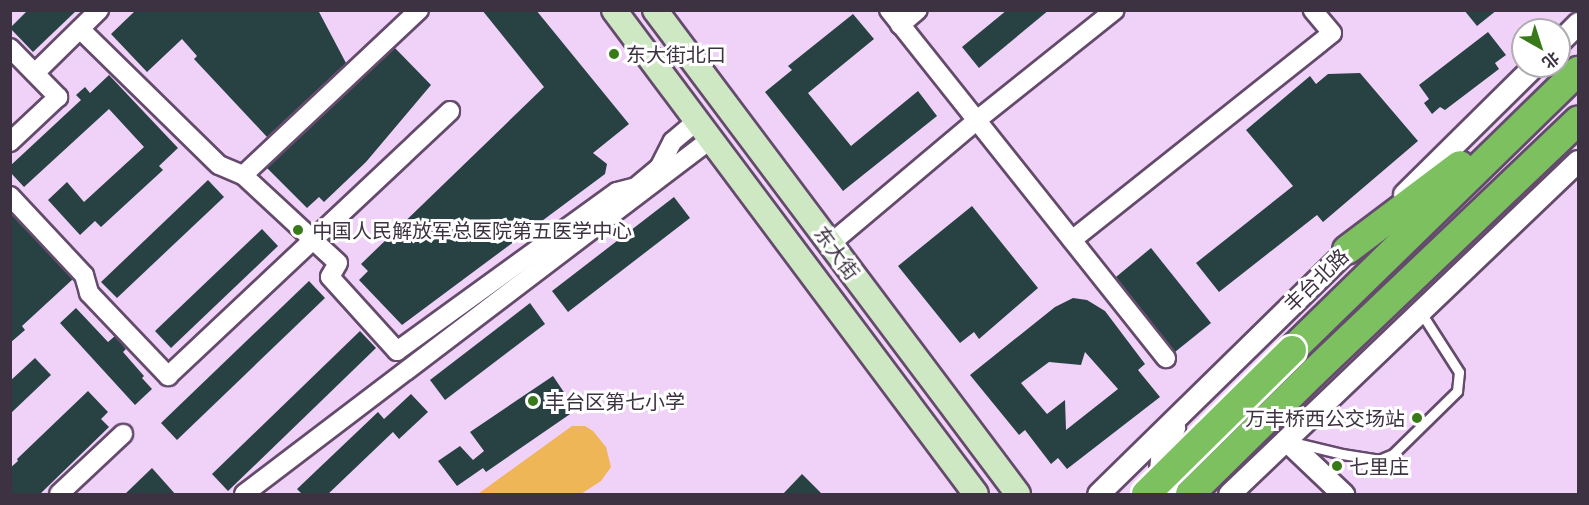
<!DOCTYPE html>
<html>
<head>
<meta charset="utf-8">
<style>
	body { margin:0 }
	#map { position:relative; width:1589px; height:505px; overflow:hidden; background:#f0d2f9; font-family:"Open Sans","Noto Sans SC",sans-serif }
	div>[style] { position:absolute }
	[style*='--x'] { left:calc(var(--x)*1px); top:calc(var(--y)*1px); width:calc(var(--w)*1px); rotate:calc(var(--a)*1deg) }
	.green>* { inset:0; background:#efb657 }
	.building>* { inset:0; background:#284243 }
	.roads { filter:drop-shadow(2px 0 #644b6c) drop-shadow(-2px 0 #644b6c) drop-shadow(0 2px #644b6c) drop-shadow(0 -2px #644b6c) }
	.service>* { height:9px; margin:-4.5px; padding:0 4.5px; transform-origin:4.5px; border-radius:4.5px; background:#fff }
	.minor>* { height:18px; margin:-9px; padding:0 9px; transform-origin:9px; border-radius:9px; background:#fff }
	.tertiary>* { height:21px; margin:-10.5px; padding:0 10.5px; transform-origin:10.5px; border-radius:10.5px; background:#fff }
	.secondary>* { height:24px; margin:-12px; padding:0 12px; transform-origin:12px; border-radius:12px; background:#cee8c3 }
	.trunk>* { height:28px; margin:-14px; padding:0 14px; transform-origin:14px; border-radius:14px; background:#7cc05f }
	.bridges { filter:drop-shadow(2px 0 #fff) drop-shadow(-2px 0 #fff) drop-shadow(0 2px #fff) drop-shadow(0 -2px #fff) }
	.trunk-bridge>* { height:28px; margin:-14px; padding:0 14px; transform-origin:14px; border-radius:14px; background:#7cc05f }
	.dots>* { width:16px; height:16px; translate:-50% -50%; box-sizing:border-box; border:3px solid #fff; border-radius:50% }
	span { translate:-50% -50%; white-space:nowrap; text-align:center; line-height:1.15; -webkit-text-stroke:6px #fff; paint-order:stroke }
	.poi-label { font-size:20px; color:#3d3241 }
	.left { translate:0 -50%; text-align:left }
	.right { translate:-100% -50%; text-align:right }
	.street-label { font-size:20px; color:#3d3241 }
	.frame { position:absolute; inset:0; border:12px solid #3d3241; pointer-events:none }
	.north { position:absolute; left:1511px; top:18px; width:60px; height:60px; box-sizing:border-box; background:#fff; border:2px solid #b1adb3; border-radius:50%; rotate:141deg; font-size:16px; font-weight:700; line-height:24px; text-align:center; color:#3d3241 }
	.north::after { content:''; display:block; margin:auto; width:21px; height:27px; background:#387a1a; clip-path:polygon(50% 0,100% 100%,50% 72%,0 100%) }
</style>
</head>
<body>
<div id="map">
	<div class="green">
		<div style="clip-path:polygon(572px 426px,585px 426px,593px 431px,606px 447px,611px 467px,601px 481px,581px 494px,478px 494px)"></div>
	</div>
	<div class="building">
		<div style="clip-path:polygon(28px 10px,77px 10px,33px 52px,10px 28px)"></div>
		<div style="clip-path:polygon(136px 10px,318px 10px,346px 63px,267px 137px,194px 59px,197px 56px,182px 39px,147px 72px,111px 34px)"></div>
		<div style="clip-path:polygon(482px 10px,536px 10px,629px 124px,593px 153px,607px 164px,605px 174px,402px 325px,359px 280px,368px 271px,361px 264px,544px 87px)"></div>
		<div style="clip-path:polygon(1007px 10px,1049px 10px,979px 68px,962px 47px)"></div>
		<div style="clip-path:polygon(1464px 10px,1497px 10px,1477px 26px)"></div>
		<div style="clip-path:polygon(853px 14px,874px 39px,808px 93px,851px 146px,918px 91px,937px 116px,843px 191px,765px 92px,792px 70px,788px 66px)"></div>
		<div style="clip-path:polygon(1488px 32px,1506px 55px,1495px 63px,1499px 69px,1445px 110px,1440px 107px,1432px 114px,1424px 103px,1429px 99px,1419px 85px)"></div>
		<div style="clip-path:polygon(395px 48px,431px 85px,366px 162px,324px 202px,319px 197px,307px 208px,267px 168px)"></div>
		<div style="clip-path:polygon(1360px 73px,1418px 141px,1323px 222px,1317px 215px,1219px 292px,1196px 263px,1293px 186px,1246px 130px,1310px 76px,1316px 84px,1328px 74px)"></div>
		<div style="clip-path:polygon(109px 75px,178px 148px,159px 166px,163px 170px,101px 227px,95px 221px,80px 235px,48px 200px,67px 182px,84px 202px,144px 147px,109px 109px,24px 187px,10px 172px,10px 166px,81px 100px,76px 95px,85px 87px,90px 93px)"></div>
		<div style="clip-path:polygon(208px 180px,224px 197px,117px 298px,101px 282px)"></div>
		<div style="clip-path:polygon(674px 197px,690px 218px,568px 312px,552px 291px)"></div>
		<div style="clip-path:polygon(972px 206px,1038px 288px,979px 339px,974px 332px,960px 343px,898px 266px)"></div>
		<div style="clip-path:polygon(10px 213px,73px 279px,22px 326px,25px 330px,10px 343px)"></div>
		<div style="clip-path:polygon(262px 229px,278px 246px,171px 348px,155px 331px)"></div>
		<div style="clip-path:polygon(1151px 248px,1211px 323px,1175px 352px,1116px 277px)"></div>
		<div style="clip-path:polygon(309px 281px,325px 298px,177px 440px,161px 423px)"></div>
		<div style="clip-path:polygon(evenodd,1073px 298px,1087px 300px,1105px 311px,1145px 364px,1138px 370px,1160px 397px,1067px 469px,1058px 458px,1051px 464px,1025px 430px,1019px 435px,970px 375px,1055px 307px,1073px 298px,1085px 352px,1118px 389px,1066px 430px,1065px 400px,1047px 414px,1021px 383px,1049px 362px,1081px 365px,1085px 352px)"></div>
		<div style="clip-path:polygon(530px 303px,545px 324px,445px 400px,430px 380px)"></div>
		<div style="clip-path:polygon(76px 308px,108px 342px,115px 336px,126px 349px,123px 352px,144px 376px,142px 378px,152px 389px,135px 405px,60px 323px)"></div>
		<div style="clip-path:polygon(360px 331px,376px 348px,228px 491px,212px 474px)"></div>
		<div style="clip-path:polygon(35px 358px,51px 375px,10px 414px,10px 381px)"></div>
		<div style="clip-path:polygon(553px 376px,576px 410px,486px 472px,483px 468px,457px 486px,438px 461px,460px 446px,473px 460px,484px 451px,470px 432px)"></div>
		<div style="clip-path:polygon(88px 391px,108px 412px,101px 419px,109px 427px,39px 495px,10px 495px,10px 468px,18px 461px,17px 459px)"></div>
		<div style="clip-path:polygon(411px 394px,428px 412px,399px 439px,393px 432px,327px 495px,303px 495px,297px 489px,378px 412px,384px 419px)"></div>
		<div style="clip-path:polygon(152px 468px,176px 495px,124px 495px)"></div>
		<div style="clip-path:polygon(802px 474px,823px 495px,782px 495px)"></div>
	</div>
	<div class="roads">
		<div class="service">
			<div style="--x:1297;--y:443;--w:46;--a:13.7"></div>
			<div style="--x:1342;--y:454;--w:37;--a:9"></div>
			<div style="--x:1379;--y:460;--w:15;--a:-23"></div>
			<div style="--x:1393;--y:454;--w:90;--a:-44.5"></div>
			<div style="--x:1457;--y:391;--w:19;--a:-84"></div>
			<div style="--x:1459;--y:372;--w:72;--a:-122.6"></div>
		</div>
		<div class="minor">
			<div style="--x:419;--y:10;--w:241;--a:136.8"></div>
			<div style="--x:243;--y:175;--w:129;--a:42.8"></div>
			<div style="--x:338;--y:263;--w:16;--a:120"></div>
			<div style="--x:330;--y:277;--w:100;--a:47.8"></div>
			<div style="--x:397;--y:351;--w:271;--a:-35.9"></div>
			<div style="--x:617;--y:192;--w:20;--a:-15"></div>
			<div style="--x:636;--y:187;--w:30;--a:-40"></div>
			<div style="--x:659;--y:168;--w:30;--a:-63"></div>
			<div style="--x:673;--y:141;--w:33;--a:-40"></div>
			<div style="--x:889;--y:10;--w:445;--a:51.5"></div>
			<div style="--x:900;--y:25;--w:23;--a:-40"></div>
			<div style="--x:80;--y:29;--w:194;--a:44.4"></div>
			<div style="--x:219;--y:165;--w:26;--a:23"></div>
			<div style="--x:10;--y:48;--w:69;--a:45.6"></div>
			<div style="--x:58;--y:97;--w:66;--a:136.8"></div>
			<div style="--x:35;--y:73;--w:90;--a:-44.5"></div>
			<div style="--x:10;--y:196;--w:108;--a:46.9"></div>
			<div style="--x:84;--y:275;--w:19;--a:74"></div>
			<div style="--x:89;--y:293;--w:115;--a:46.4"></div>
			<div style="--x:168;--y:376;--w:387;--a:-43.2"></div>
			<div style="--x:1072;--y:240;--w:332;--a:-38.5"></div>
			<div style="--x:1332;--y:33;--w:30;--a:-130"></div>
			<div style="--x:830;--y:244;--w:192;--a:-40.1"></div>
			<div style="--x:977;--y:120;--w:176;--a:-38.6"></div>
			<div style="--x:59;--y:494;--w:88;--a:-43.2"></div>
			<div style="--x:244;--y:494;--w:587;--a:-37.24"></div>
		</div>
		<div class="tertiary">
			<div style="--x:1559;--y:42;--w:27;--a:-45"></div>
			<div style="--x:1404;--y:194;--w:182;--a:-44.6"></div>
			<div style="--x:1286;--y:440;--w:79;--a:43.5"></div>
			<div style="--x:1098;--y:494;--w:361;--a:-44.4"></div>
			<div style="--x:1170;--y:494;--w:25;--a:-113"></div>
			<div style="--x:1160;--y:471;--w:21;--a:-85"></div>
			<div style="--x:1162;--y:450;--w:26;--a:-62"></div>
			<div style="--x:1229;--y:494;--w:482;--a:-43.7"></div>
		</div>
		<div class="secondary">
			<div style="--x:614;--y:10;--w:604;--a:53.21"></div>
			<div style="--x:655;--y:10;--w:605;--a:53.13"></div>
		</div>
		<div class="trunk">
			<div style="--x:1347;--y:250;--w:141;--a:-37"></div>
			<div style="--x:1292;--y:350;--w:400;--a:-44.3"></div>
			<div style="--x:1190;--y:494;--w:173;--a:-44.5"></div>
			<div style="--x:1313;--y:373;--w:366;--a:-43.6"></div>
		</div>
	</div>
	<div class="bridges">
		<div class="trunk-bridge">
			<div style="--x:1146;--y:494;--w:205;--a:-44.6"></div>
		</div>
	</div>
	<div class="dots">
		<div style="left:614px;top:54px;background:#387a1a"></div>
		<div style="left:298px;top:230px;background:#387a1a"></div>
		<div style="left:533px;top:401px;background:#387a1a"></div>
		<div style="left:1417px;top:418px;background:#387a1a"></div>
		<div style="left:1337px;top:466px;background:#387a1a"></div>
	</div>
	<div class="poi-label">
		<span class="left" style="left:626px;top:54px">东大街北口</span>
		<span class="left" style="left:312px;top:230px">中国人民解放军总医院第五医学中心</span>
		<span class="left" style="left:545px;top:401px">丰台区第七小学</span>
		<span class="right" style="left:1405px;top:418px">万丰桥西公交场站</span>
		<span class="left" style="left:1349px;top:466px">七里庄</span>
	</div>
	<div class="street-label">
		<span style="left:837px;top:253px;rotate:53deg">东大街</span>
		<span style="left:1316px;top:280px;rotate:-44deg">丰台北路</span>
	</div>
	<div class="frame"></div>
	<div class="north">北</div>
</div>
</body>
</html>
